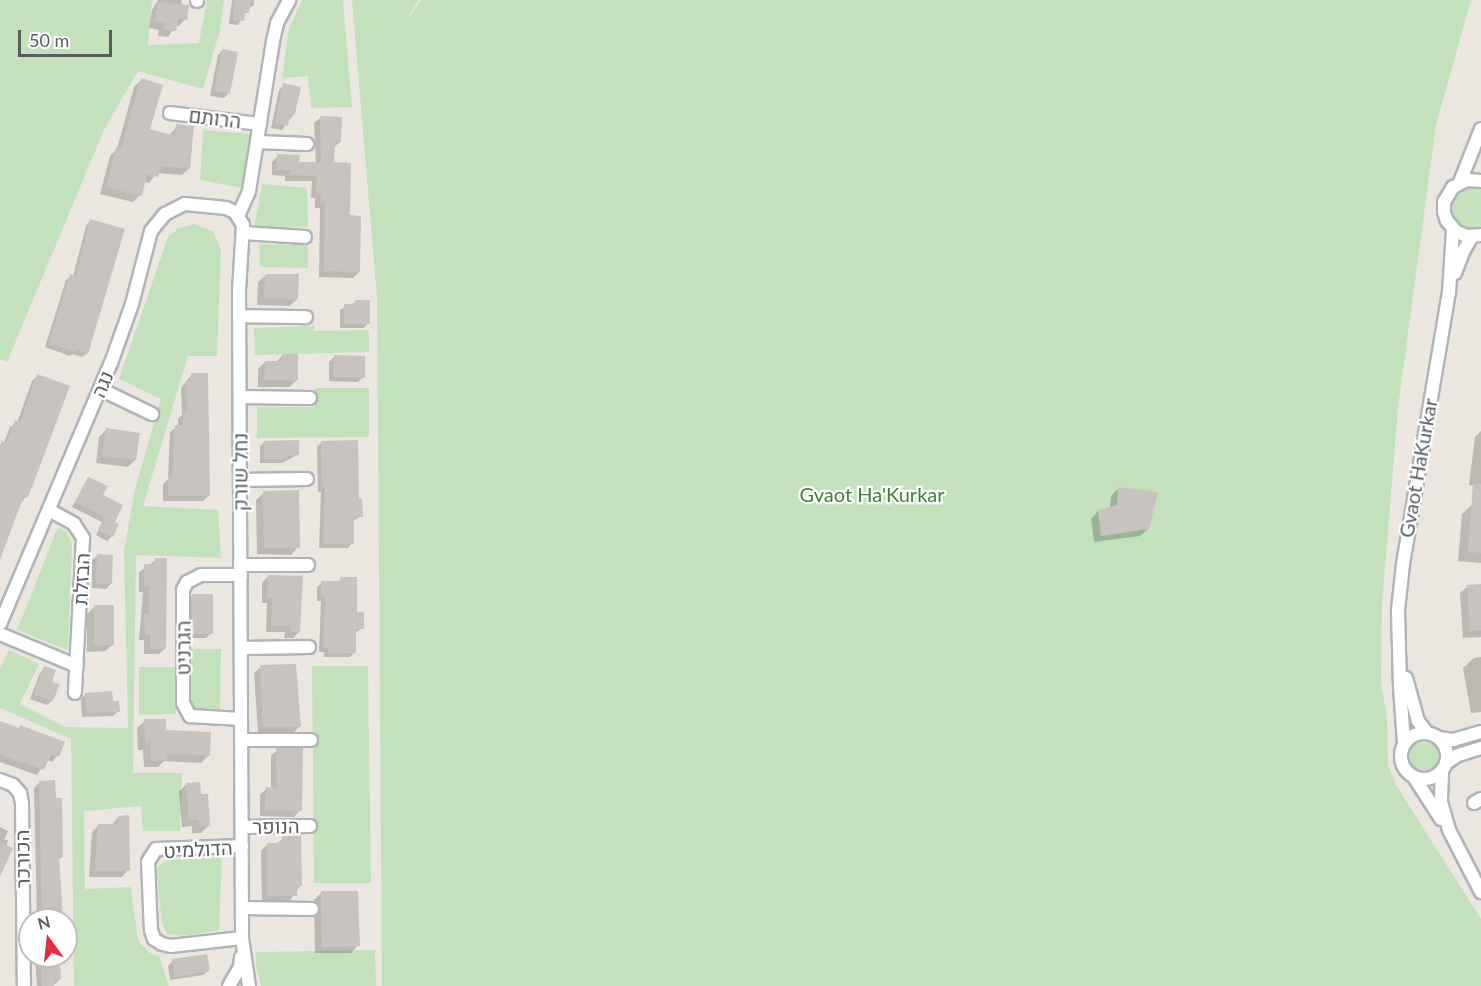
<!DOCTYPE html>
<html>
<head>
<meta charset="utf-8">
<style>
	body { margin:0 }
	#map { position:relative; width:1481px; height:986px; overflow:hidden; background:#ebe6df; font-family:Lato,Heebo,sans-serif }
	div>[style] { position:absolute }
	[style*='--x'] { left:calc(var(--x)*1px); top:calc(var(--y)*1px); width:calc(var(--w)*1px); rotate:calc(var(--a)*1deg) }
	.green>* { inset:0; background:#c3e2bc }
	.round { border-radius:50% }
	.shadow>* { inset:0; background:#0003 }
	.building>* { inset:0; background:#c8c3bf }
	.roads { filter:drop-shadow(2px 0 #b0b4b7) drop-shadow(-2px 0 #b0b4b7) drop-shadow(0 2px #b0b4b7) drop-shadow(0 -2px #b0b4b7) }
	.minor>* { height:12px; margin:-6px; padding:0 6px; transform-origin:6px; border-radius:6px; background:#fff }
	.minor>.ring { margin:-6px; padding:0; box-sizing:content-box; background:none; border:12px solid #fff; border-radius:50% }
	span { translate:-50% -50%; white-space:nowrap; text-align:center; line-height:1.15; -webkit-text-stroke:4.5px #fff; paint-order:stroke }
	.street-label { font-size:20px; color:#585d60 }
	.park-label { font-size:20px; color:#418136 }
	.north { position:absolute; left:18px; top:908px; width:60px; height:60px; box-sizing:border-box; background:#fff; border:2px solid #bcbebf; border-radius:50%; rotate:345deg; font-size:16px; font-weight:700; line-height:24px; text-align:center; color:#585d60 }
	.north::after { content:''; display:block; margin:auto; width:21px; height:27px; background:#e22e42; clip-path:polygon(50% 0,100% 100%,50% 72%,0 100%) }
	.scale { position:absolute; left:18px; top:30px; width:94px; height:27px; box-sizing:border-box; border:3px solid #585d60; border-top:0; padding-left:8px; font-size:18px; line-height:21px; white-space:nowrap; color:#585d60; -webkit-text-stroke:4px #fff; paint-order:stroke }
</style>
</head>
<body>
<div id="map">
	<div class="green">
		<div style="clip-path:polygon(0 0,152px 0,148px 45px,199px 43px,207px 0,224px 0,220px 30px,203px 89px,138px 71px,104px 130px,7px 362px,0 359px)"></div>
		<div style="clip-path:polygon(302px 0,343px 0,352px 107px,311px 108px,308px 76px,282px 78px,289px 29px)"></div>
		<div style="clip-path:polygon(352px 0,419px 0,403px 26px,421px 0,1471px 0,1436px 125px,1398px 408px,1382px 605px,1381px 683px,1387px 717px,1388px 765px,1396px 785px,1481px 919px,1481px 986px,382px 986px,377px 298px)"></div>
		<div style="clip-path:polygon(203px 130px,251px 134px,242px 188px,200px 180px)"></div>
		<div style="clip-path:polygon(262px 184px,307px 188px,308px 227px,254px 228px)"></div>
		<div style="clip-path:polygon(1462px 186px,1481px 186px,1481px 230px,1464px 230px,1451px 219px,1450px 198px)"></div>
		<div style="clip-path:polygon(194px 224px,213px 231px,221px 250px,217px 356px,188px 356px,143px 506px,218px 510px,221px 558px,136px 555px,133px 773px,182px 773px,180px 831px,143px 831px,141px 806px,84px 811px,85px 889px,131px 887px,138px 941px,150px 953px,159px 956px,169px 986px,74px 986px,71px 739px,0 708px,0 669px,9px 650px,39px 664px,20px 704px,65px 727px,128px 728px,124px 551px,135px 489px,161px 399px,119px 379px,168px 237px,179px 228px)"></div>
		<div style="clip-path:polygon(259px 244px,308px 245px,308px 268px,260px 267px)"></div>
		<div style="clip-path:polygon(315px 326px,313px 331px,369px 330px,369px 352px,255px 355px,254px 328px)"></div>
		<div style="clip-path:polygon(315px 388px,369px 388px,369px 437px,257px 438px,257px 407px,315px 407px)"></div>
		<div style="clip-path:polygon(58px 527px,67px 532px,72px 544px,68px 650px,17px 630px)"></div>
		<div style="clip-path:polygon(190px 649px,221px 649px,220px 710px,190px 710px)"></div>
		<div style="clip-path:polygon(312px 666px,368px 666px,371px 883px,314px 883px)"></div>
		<div style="clip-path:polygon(139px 667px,175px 667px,176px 714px,139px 715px)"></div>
		<div class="round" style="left:1410px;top:742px;width:28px;height:28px"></div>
		<div style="clip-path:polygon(222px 857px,219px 930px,184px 936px,167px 934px,162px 924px,157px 877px,158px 867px,167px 860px)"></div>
		<div style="clip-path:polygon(375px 950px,376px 986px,261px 986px,256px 964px,256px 952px)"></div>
	</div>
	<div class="shadow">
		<div style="clip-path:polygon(158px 0,181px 0,185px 19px,179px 26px,176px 25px,168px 37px,158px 36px,159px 30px,149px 28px,152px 10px)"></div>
		<div style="clip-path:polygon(232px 0,254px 0,254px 5px,247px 10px,238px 25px,229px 24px)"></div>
		<div style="clip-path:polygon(222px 51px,229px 93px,224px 98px,210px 96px,218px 55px)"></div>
		<div style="clip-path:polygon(141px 80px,148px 130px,169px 136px,177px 126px,189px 168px,182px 175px,157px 173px,149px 183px,144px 182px,140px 195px,133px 202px,100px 194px,110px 156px,117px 149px,134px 87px)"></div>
		<div style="clip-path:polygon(284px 85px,294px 114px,282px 130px,271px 128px,279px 90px)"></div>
		<div style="clip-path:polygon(320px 118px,340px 142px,333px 148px,333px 164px,348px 217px,359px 272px,353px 278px,319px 277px,320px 208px,315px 208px,315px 198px,311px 198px,312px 181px,285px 181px,285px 176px,272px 175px,272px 162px,278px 156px,298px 163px,316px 164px,314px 123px)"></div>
		<div style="clip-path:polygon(90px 221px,87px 353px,82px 357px,72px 354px,70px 356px,45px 347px,66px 280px,73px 276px,86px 226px)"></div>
		<div style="clip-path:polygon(266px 275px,297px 299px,290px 306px,257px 305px,258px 282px)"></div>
		<div style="clip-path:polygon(356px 302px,368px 323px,364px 328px,340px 328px,340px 310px)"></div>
		<div style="clip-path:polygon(283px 355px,297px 380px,289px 387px,258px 387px,258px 369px,265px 362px,276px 362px)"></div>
		<div style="clip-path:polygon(334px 357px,363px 377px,358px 382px,329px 381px,329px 362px)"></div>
		<div style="clip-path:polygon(192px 374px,209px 495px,203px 501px,163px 501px,163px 484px,168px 479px,170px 432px,178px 426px,178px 419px,182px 415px,181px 388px)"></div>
		<div style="clip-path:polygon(37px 376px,27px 496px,22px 501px,0 555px,0 445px,4px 443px,10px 427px,17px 423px,32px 381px)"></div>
		<div style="clip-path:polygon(107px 429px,135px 460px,128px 467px,96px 463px,99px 437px)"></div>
		<div style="clip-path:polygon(1481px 431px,1481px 487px,1469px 485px,1475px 437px)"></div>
		<div style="clip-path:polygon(264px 442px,297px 455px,282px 463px,260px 463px,260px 447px)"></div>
		<div style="clip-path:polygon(322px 442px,357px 500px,361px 516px,353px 521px,352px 543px,348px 548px,319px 548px,321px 492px,318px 492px,317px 447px)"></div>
		<div style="clip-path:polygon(88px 478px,101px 496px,113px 523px,112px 536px,107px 541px,96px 535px,102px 522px,72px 507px)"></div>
		<div style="clip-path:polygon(1119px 488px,1148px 529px,1140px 536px,1094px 542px,1091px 519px,1098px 511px,1110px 508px,1111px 496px)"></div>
		<div style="clip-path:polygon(264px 493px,298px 547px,291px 555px,257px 554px,256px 500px)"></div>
		<div style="clip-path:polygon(1473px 504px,1481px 505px,1481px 563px,1458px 561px,1462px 514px)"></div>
		<div style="clip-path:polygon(97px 556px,111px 584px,106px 589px,92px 588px,92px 560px)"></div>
		<div style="clip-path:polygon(156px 560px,165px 648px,159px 654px,144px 654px,144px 640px,139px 640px,143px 592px,139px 592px,139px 572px)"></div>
		<div style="clip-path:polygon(268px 576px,299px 632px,293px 638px,284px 638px,285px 632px,266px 632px,267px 603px,262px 603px,262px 583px)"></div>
		<div style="clip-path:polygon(341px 579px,362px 628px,355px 633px,355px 652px,350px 657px,324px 657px,324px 652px,319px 652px,321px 601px,317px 601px,317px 587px,322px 583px,336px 583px)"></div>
		<div style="clip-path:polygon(1481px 585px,1481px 637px,1463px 638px,1460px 593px,1468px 586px)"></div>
		<div style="clip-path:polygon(193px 595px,211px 633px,206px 638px,188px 638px,188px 600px)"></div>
		<div style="clip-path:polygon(95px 606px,113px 644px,105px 651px,87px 652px,87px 614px)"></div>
		<div style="clip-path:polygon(1481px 657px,1481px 712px,1471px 713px,1463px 668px,1474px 658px)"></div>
		<div style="clip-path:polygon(261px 667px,300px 726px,294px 732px,258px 733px,254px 673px)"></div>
		<div style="clip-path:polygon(45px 668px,50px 683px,52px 701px,47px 705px,30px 699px,40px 673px)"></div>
		<div style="clip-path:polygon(86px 694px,111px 703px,118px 711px,113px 716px,82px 717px,81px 699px)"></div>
		<div style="clip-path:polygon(145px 721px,165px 731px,209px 755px,201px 763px,164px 761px,158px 767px,144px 767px,143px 750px,138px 750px,137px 728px)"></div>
		<div style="clip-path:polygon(0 722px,18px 729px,21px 726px,57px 756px,52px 762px,47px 760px,37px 775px,0 762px)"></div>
		<div style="clip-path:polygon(277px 750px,300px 810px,294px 817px,260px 816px,260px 795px,266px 789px,271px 789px,271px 756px)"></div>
		<div style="clip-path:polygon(39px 783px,62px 857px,58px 860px,61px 920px,37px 920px,34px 788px)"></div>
		<div style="clip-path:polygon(187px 784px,200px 796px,209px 825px,201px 833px,192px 833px,192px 826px,182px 827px,179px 791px)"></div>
		<div style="clip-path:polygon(118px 817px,128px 870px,122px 877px,89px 877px,92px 832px,98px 826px,112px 825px)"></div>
		<div style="clip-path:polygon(0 827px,8px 831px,4px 840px,8px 840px,0 866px)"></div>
		<div style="clip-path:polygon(283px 838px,300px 886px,289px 902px,262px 902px,261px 851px,267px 845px,276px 845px)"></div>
		<div style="clip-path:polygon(321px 893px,358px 945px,351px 953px,315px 953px,314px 900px)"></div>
		<div style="clip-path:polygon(35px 956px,59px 956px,60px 979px,53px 986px,37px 986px)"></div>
		<div style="clip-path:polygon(173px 961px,208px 971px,203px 975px,170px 980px,168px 966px)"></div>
	</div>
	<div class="building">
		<div style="clip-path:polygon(235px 0,251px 0,249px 13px,245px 13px,244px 21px,233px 20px)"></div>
		<div style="clip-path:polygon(158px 2px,189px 5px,187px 20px,178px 19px,176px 31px,164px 30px,165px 23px,155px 22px)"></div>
		<div style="clip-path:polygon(222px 49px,238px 52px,230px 94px,214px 91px)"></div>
		<div style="clip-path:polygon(141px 78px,163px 85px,150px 129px,175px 136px,176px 124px,194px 126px,190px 169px,161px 166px,158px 177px,147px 174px,142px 196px,106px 187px,116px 147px,121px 149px)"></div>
		<div style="clip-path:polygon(283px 83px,301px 87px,295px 114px,290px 114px,288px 126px,275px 123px)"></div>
		<div style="clip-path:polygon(320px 116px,342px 117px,341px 142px,335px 142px,334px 162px,351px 163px,350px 215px,361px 216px,360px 272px,324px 271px,325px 203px,320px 203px,321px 193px,316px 192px,317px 176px,290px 175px,290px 170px,277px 170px,277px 154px,300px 155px,299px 162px,321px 162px)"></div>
		<div style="clip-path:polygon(90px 219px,125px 229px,88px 354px,77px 349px,76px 352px,49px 343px,70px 274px,76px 276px)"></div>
		<div style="clip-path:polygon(265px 274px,299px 274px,298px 299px,264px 299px)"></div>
		<div style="clip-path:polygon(355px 300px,370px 300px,370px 324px,344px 324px,344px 304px,355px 304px)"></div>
		<div style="clip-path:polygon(282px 354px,298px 354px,298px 380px,264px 380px,265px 361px,282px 361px)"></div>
		<div style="clip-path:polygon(334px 355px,365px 356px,365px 378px,333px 377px)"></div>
		<div style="clip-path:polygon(191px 373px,208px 373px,210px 496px,168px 496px,168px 477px,172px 477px,175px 425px,183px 425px,183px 412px,187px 412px,186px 382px,191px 381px)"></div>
		<div style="clip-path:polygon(37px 374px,70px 386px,34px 482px,28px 497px,24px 495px,0 560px,0 446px,2px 441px,7px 442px,15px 420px,20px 422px)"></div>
		<div style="clip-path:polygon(106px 428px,140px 433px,136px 460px,102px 456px)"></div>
		<div style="clip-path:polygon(299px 440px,299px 455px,288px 456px,288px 459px,264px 459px,264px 441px)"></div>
		<div style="clip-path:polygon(358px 440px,359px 499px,362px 499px,363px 517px,354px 517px,354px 544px,323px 544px,325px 487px,322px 487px,321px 441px)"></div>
		<div style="clip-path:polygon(88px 477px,108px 486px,103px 495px,123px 505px,115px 522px,119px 524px,113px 537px,99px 531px,105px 517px,75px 502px)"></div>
		<div style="clip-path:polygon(1473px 484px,1481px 484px,1481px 553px,1468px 552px)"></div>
		<div style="clip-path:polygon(1118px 487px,1158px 492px,1149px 529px,1101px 536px,1098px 510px,1117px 505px)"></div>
		<div style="clip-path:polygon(299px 490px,300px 548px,264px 548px,263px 491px)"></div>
		<div style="clip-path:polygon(97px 554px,113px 555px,112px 584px,96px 584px)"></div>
		<div style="clip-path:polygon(155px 558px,167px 558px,166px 649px,150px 649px,150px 635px,145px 635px,144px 614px,149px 614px,149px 587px,144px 586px,144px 564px,155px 564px)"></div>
		<div style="clip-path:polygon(268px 575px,303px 576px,300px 632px,290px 632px,290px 626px,271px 626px,272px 598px,267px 598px)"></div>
		<div style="clip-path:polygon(340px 577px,357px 577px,357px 612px,364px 612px,364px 629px,356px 629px,356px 653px,328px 653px,328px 648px,323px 648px,325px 597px,321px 597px,321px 581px,340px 581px)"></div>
		<div style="clip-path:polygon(1481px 584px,1481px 630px,1470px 631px,1467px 585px)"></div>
		<div style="clip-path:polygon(192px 594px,213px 594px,213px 634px,192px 634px)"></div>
		<div style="clip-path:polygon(94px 605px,114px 605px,114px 645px,94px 645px)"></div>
		<div style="clip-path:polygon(296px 664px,301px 727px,263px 727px,260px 665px)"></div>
		<div style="clip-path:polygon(44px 666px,56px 670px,52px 682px,60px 684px,53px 701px,34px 694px)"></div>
		<div style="clip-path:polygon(112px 691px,113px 701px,119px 701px,120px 712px,86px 713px,85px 693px)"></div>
		<div style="clip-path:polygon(144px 719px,166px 719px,166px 730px,211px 732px,210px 756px,167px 754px,167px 760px,151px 761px,150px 743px,145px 743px)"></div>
		<div style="clip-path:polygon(0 721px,19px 728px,20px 725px,65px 742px,59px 757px,51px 754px,44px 770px,0 755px)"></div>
		<div style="clip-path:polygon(276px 748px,303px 748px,302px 811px,265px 810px,266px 787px,277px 788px)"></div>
		<div style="clip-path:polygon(55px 780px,56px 798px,62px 798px,63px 857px,59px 857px,63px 920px,42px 920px,39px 781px)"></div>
		<div style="clip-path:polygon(200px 782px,201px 794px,208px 794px,210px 826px,199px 827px,199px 820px,189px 820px,186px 783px)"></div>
		<div style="clip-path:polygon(129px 815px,130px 871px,95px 871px,98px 824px,118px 824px,118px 816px)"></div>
		<div style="clip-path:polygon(282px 836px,301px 836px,302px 886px,297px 886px,297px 896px,267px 896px,267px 843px,282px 843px)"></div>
		<div style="clip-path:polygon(0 842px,13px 848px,0 877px)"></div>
		<div style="clip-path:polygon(321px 891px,358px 891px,360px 946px,322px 947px)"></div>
		<div style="clip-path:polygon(207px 954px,210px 971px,175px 977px,172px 959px)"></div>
		<div style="clip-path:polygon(60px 964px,61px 979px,54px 980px,54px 986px,42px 986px,41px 965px)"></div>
	</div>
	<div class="roads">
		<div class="minor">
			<div style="--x:197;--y:1;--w:1;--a:-90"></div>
			<div style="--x:170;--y:113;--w:91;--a:7"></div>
			<div style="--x:257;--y:142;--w:50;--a:2.3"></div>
			<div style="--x:1481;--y:181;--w:14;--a:-176"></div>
			<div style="--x:1467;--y:180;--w:16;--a:153"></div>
			<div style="--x:1453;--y:187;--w:17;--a:121"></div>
			<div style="--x:1444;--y:202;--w:10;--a:90"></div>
			<div style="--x:1444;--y:212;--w:9;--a:72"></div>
			<div style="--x:1447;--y:221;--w:15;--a:48"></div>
			<div style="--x:1457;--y:232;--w:11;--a:22"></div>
			<div style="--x:1467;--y:236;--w:14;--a:-4"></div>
			<div style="--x:1460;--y:182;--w:57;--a:-68.4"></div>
			<div style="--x:238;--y:216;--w:27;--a:-66"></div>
			<div style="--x:249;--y:191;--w:152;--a:-80.9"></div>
			<div style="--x:273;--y:41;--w:18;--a:-77"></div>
			<div style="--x:277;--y:23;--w:26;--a:-62"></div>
			<div style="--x:243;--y:233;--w:62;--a:3.7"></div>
			<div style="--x:1455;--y:273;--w:25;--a:-69"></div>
			<div style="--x:1464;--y:250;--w:16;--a:-60"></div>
			<div style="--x:239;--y:316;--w:67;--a:0.9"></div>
			<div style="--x:100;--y:389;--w:58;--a:25.7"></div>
			<div style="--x:240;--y:397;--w:70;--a:0.8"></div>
			<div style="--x:240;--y:480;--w:67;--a:-0.9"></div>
			<div style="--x:49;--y:510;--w:29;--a:29"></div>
			<div style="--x:74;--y:524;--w:17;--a:57"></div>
			<div style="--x:83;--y:538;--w:155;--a:93"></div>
			<div style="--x:240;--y:565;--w:68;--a:0"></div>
			<div style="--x:241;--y:575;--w:40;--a:180"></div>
			<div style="--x:201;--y:575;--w:16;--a:153"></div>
			<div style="--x:187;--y:582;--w:9;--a:117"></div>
			<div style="--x:183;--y:590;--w:113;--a:90"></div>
			<div style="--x:183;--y:703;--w:15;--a:62"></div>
			<div style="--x:190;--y:716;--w:51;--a:3.4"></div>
			<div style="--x:0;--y:624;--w:284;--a:-67"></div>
			<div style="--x:111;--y:363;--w:63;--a:-70.4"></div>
			<div style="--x:132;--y:304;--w:75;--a:-75.4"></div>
			<div style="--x:151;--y:231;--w:22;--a:-51"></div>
			<div style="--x:165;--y:214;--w:22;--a:-27"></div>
			<div style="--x:185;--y:204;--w:41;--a:5.6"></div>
			<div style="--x:226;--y:208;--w:10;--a:24"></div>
			<div style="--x:235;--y:212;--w:15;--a:58"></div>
			<div style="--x:243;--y:225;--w:66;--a:93.5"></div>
			<div style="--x:239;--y:291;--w:647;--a:89.73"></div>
			<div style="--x:242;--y:938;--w:49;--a:81.7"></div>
			<div style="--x:0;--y:634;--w:83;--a:22.6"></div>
			<div style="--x:241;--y:648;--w:68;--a:-0.8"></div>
			<div style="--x:1406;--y:678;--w:45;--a:74.4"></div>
			<div style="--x:1418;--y:721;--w:15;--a:53"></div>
			<div class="ring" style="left:1401px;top:733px;width:34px;height:34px"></div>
			<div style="--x:1439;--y:738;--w:14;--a:8"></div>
			<div style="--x:1453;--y:740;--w:29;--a:-16"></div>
			<div style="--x:241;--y:740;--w:70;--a:0"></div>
			<div style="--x:1404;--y:743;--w:56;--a:-94.1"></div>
			<div style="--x:1400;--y:687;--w:77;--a:-91.5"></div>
			<div style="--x:1398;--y:610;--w:46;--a:-83.8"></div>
			<div style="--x:1403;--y:564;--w:275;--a:-80.4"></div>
			<div style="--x:1449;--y:293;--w:64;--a:-86.4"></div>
			<div style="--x:1446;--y:763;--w:14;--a:-34"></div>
			<div style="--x:1458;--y:755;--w:24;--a:-17"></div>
			<div style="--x:1442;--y:771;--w:31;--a:92"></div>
			<div style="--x:1441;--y:802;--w:29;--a:74"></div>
			<div style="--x:1449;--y:830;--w:70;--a:62.7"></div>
			<div style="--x:1414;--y:777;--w:50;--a:57.3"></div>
			<div style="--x:0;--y:780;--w:14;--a:21"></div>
			<div style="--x:13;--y:785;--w:11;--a:49"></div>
			<div style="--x:20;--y:793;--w:10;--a:79"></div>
			<div style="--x:22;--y:803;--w:183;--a:89.4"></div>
			<div style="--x:1474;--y:803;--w:8;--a:-30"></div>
			<div style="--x:242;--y:827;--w:68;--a:-0.8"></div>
			<div style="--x:242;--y:846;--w:86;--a:178"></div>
			<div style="--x:156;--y:849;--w:15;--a:122"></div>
			<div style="--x:148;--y:862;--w:68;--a:87.5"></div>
			<div style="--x:151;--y:930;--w:9;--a:72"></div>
			<div style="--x:154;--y:939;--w:9;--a:32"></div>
			<div style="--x:162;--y:944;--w:9;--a:13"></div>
			<div style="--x:171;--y:946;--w:71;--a:-6.4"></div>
			<div style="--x:242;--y:908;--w:70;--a:0.8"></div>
			<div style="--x:229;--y:986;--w:22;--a:-60"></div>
			<div style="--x:240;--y:967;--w:10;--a:-84"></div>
		</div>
	</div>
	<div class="street-label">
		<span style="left:215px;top:118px;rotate:7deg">הרותם</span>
		<span style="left:102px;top:384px;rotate:-67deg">נגה</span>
		<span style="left:1418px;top:468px;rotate:-80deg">Gvaot HaKurkar</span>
		<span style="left:240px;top:472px;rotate:-90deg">נחל שורק</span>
		<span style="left:81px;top:579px;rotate:-87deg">הבזלת</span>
		<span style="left:183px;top:648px;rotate:-90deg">הגרניט</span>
		<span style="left:276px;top:826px;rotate:-1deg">הנופר</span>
		<span style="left:198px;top:849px;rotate:-3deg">הדולמיט</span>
		<span style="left:22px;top:859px;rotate:-91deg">הכורכר</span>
	</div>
	<div class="park-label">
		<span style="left:872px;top:494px">Gvaot Ha'Kurkar</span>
	</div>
	<div class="north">N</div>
	<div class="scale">50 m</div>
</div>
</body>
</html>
